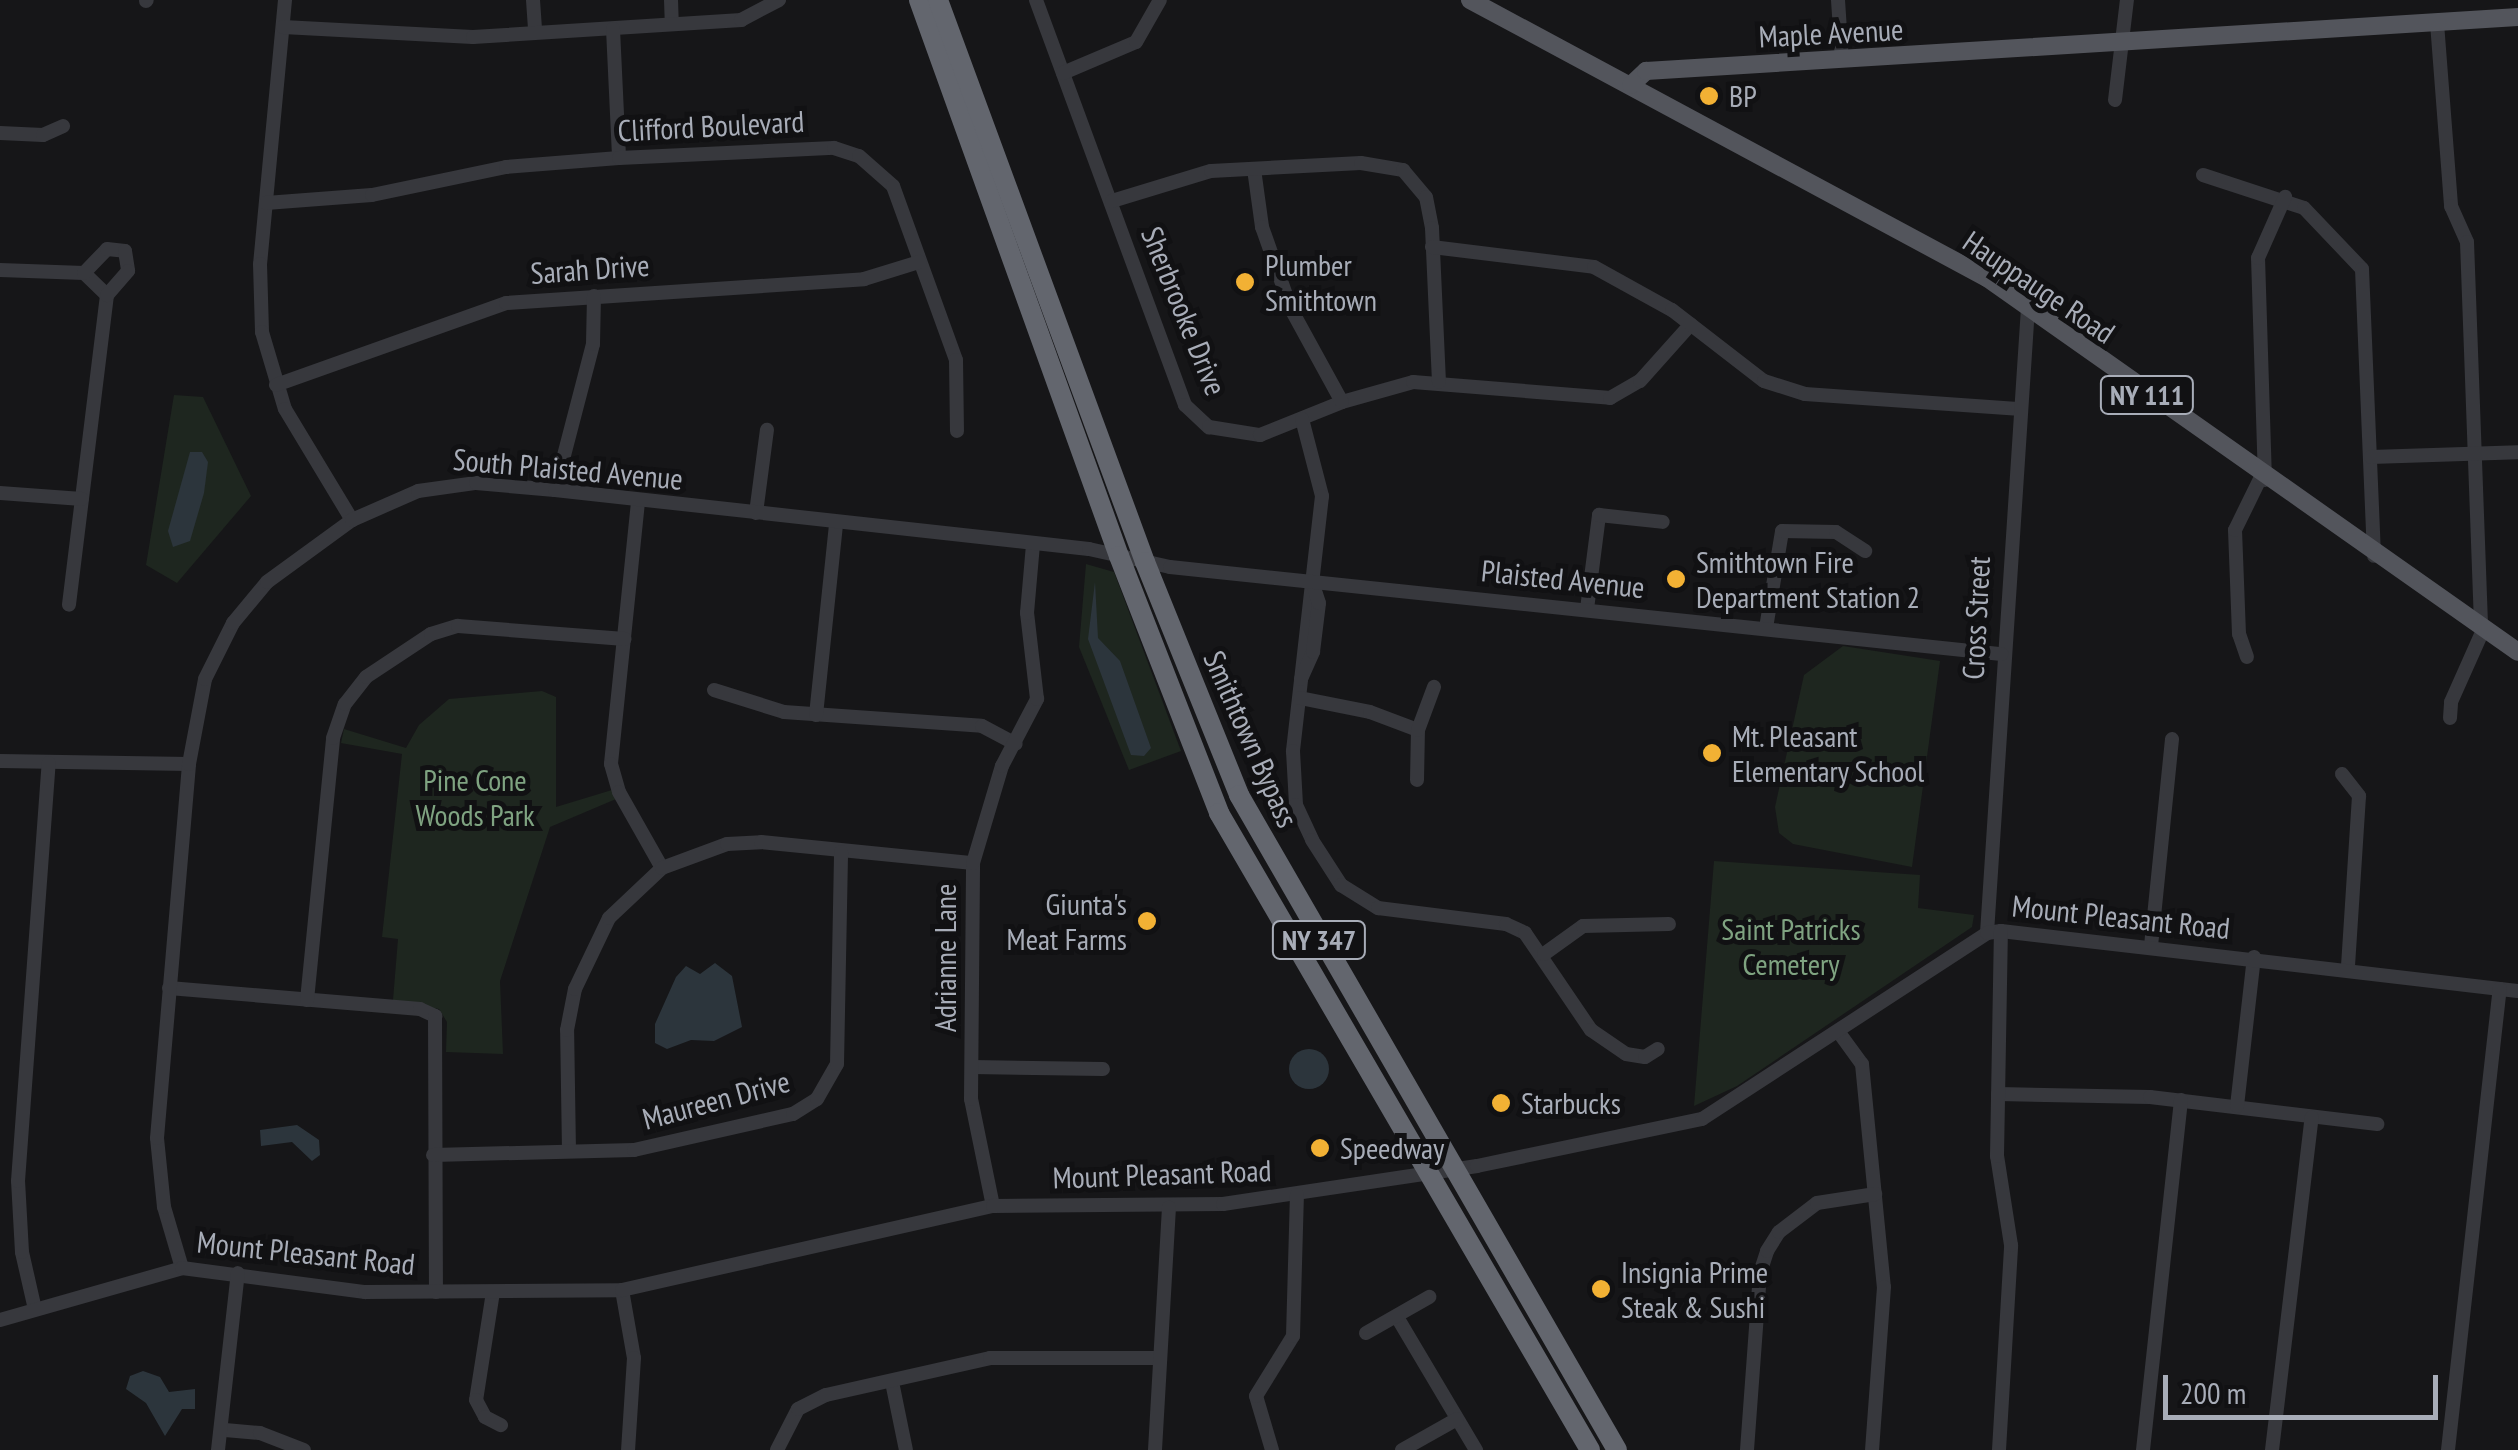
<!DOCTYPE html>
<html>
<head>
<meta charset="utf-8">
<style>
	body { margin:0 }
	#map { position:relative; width:2518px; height:1450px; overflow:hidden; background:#161618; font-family:"PT Sans Narrow",sans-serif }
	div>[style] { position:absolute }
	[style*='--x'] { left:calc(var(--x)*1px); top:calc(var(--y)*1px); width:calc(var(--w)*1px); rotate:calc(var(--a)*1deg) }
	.green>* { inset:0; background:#1e261f }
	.water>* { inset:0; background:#2c353c }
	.round { border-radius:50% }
	.minor>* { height:14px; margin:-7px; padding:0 7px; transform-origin:7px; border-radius:7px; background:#37383d }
	.major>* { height:18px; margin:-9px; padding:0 9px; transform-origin:9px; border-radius:9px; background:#53555c }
	.highway>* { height:20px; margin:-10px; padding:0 10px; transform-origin:10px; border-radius:10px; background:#63666e }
	.dots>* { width:28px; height:28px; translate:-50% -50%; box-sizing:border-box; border:5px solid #111113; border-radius:50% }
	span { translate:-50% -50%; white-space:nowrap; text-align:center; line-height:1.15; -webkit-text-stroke:10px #111113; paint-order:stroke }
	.shield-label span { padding:2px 8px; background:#111113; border:2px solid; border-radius:8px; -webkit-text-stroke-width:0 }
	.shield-label { font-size:28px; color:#a8adb8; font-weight:700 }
	.street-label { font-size:30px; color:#a8adb8 }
	.poi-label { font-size:30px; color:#a8adb8 }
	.left { translate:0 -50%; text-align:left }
	.right { translate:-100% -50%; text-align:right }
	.park-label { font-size:30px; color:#7fa381 }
	.scale { position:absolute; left:2163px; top:1375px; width:275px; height:45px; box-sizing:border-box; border:5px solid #a8adb8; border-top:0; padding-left:12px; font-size:30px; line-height:35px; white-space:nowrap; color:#a8adb8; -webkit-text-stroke:8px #111113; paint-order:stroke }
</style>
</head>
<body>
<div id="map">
	<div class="green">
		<div style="clip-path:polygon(174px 395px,203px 397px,251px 496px,177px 583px,146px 565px)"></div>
		<div style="clip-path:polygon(1086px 564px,1114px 572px,1181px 751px,1129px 770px,1079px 647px)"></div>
		<div style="clip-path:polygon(1843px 646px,1940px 661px,1912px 867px,1793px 844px,1779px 833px,1775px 807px,1804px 675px)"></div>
		<div style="clip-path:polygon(542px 691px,556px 697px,556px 807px,612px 790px,616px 799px,550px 827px,500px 981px,503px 1054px,446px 1052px,447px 1022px,439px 1009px,393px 1000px,398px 939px,382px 937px,402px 754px,341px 743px,344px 729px,406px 748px,419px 725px,449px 699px)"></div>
		<div style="clip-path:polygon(1714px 861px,1920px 875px,1918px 908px,1974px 915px,1972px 927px,1737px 1086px,1694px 1106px)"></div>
	</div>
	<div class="water">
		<div style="clip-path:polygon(190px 452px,202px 452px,208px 462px,204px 493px,190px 541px,173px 547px,168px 531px)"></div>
		<div style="clip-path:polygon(1095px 582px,1098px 638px,1120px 661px,1151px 748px,1144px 756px,1131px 755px,1088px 639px)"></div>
		<div style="clip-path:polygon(715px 963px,732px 976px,742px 1027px,714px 1041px,691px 1040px,667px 1049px,655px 1043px,655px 1024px,676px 977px,686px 966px,700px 974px)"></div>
		<div class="round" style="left:1289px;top:1049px;width:40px;height:40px"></div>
		<div style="clip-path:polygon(297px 1125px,319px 1140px,320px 1155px,312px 1161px,292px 1142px,261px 1146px,260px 1130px)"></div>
		<div style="clip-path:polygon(143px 1371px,160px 1377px,169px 1392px,195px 1389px,195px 1409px,182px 1409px,165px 1436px,146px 1403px,126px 1389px,130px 1376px)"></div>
	</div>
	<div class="minor">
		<div style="--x:285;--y:0;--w:265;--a:95.4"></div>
		<div style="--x:260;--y:264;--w:68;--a:88.3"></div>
		<div style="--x:262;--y:332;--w:80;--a:73.4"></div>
		<div style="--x:285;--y:409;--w:130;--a:58.9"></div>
		<div style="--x:533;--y:0;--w:32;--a:86"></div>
		<div style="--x:671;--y:0;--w:24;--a:88"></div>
		<div style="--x:1036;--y:0;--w:432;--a:69.8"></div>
		<div style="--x:1185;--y:405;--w:33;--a:43"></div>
		<div style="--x:1209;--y:427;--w:52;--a:8.9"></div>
		<div style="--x:1260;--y:435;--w:88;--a:-21.9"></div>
		<div style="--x:1342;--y:402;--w:74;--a:-15.7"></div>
		<div style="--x:1413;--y:382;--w:198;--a:4.6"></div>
		<div style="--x:1610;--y:398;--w:34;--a:-30"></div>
		<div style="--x:1640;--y:381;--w:76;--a:-48.2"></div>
		<div style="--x:1838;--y:0;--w:60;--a:86.2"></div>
		<div style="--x:146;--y:1;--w:1;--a:-45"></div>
		<div style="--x:2437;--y:23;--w:184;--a:85.6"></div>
		<div style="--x:2451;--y:206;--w:39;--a:66"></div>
		<div style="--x:2467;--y:242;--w:386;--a:87.9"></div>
		<div style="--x:283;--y:27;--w:190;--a:3"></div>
		<div style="--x:473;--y:37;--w:269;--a:-3.6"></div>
		<div style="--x:741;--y:20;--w:43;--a:-27.8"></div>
		<div style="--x:613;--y:29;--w:129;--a:87.3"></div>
		<div style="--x:1063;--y:73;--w:79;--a:-23"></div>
		<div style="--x:1136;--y:42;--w:48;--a:-60.3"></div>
		<div style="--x:2115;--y:100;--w:101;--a:-83.2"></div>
		<div style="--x:0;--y:133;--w:43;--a:2.7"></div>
		<div style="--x:43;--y:135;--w:22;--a:-24"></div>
		<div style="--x:1254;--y:169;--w:59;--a:82.1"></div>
		<div style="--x:1262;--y:227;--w:87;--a:70.5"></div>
		<div style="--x:1291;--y:309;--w:106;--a:61.3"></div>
		<div style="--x:2203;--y:175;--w:106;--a:18.1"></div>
		<div style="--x:2304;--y:208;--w:84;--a:46.4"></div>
		<div style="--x:2362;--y:269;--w:287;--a:87.6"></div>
		<div style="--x:1112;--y:201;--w:103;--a:-16.9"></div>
		<div style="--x:1211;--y:171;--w:150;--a:-3.1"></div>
		<div style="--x:1361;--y:163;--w:43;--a:9.5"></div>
		<div style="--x:1403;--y:170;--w:35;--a:50"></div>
		<div style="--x:1426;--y:197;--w:32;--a:79"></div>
		<div style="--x:1432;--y:228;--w:154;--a:87.4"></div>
		<div style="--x:266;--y:203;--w:106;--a:-4.3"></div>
		<div style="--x:372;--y:195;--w:137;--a:-11.8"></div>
		<div style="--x:506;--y:167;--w:113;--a:-4.6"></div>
		<div style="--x:619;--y:158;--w:215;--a:-2.7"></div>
		<div style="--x:834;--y:148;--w:26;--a:18"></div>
		<div style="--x:859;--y:156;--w:45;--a:41.4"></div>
		<div style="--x:893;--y:186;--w:185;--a:70.1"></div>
		<div style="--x:956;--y:360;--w:71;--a:89.2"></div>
		<div style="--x:1432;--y:247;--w:163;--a:7"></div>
		<div style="--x:1594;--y:267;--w:89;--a:28.9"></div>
		<div style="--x:1672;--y:310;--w:116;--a:37.7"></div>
		<div style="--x:1764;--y:381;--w:43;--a:17.6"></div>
		<div style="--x:1805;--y:394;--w:213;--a:4"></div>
		<div style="--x:0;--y:270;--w:84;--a:2"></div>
		<div style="--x:84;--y:273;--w:32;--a:44"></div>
		<div style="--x:107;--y:295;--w:312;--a:97"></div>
		<div style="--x:84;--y:273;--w:33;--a:-46"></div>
		<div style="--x:107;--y:249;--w:18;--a:6"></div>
		<div style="--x:125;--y:251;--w:20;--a:81"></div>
		<div style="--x:128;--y:271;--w:32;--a:131"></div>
		<div style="--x:276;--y:385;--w:244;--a:-19.6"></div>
		<div style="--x:506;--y:303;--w:359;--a:-3.8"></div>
		<div style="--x:864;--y:279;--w:58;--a:-17.2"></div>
		<div style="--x:1302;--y:419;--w:80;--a:75.4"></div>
		<div style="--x:1322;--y:496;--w:257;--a:96.5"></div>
		<div style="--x:1293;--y:751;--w:54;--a:86.8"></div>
		<div style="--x:1296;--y:805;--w:38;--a:65"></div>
		<div style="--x:1312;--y:840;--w:54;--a:57.2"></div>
		<div style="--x:1341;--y:885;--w:44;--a:31.9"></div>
		<div style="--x:1378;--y:908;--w:129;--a:7.1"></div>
		<div style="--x:1506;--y:924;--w:21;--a:25"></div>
		<div style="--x:1525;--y:933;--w:117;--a:55.8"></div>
		<div style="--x:1591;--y:1030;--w:42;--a:34.4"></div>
		<div style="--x:1626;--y:1054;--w:19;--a:9"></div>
		<div style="--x:1645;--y:1057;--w:15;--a:-32"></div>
		<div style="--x:2371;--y:457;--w:147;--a:-1.9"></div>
		<div style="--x:2265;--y:480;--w:222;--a:-91.8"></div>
		<div style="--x:2258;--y:258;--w:67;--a:-66.1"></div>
		<div style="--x:555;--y:490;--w:151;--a:-75.4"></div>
		<div style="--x:593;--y:344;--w:48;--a:-88.8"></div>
		<div style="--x:0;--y:493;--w:82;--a:4.2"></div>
		<div style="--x:638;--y:502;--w:263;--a:95.9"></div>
		<div style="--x:611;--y:764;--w:29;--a:74"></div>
		<div style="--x:619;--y:792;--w:87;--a:60.5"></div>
		<div style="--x:756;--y:513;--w:84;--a:-82.5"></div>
		<div style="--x:1587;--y:609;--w:95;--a:-82.7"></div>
		<div style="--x:1599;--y:515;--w:64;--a:6.2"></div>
		<div style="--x:1766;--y:628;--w:98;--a:-80.6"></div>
		<div style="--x:1782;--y:531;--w:54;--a:1.1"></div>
		<div style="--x:1836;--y:532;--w:35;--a:33"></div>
		<div style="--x:2247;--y:657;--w:24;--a:-109"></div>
		<div style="--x:2239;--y:634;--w:104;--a:-92.2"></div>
		<div style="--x:2235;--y:530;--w:59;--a:-63.9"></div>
		<div style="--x:1301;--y:679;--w:30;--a:-66"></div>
		<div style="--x:1313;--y:652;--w:49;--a:-83"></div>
		<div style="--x:1319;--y:603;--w:22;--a:-108"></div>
		<div style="--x:714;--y:690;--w:73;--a:17.4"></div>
		<div style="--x:784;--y:712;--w:198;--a:4"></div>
		<div style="--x:982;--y:726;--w:38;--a:28"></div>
		<div style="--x:1300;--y:698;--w:71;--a:11.3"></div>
		<div style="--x:1370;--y:712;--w:51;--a:20.6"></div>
		<div style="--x:816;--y:715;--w:191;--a:-84"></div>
		<div style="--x:2450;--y:718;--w:16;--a:-86"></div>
		<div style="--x:2451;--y:702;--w:79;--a:-66"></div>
		<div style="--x:0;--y:761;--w:189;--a:0.9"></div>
		<div style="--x:2342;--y:774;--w:28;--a:52"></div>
		<div style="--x:2359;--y:796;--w:172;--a:93.7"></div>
		<div style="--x:1417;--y:780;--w:50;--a:-88.9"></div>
		<div style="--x:1418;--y:730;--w:46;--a:-69.6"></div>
		<div style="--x:1987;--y:933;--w:626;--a:-86.25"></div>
		<div style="--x:2151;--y:946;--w:208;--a:-84.2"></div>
		<div style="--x:1544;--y:954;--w:48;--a:-35.7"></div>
		<div style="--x:1583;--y:926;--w:86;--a:-1.3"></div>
		<div style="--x:169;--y:988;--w:252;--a:4.8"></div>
		<div style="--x:420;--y:1009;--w:17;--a:25"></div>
		<div style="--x:435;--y:1016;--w:276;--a:89.8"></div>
		<div style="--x:307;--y:1000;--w:263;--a:-84.3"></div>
		<div style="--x:333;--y:738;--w:36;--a:-71"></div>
		<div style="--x:345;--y:704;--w:34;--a:-52"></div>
		<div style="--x:366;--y:677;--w:78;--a:-33.5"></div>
		<div style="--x:431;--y:634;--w:28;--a:-17"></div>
		<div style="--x:458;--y:626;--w:167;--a:4.5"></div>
		<div style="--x:1840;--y:1034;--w:37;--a:54"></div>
		<div style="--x:1862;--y:1064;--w:224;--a:84.4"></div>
		<div style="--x:1884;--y:1287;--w:163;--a:94.2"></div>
		<div style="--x:972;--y:1067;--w:131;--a:0.9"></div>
		<div style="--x:1998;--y:1094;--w:152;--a:1.1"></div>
		<div style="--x:2150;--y:1097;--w:229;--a:6.8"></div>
		<div style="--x:2237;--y:1106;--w:150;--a:-83.5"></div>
		<div style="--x:569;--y:1151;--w:121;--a:-90.9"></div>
		<div style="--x:567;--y:1030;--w:42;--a:-79"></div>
		<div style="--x:575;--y:989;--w:79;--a:-64.4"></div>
		<div style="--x:609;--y:918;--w:73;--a:-43.3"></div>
		<div style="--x:662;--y:868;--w:69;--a:-20.3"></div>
		<div style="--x:727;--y:844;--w:34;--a:-3"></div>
		<div style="--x:761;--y:842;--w:213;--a:5.7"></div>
		<div style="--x:433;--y:1155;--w:201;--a:-1.4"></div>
		<div style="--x:634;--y:1150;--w:163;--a:-12.8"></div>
		<div style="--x:793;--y:1114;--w:28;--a:-32"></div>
		<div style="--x:817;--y:1099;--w:40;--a:-60.3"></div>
		<div style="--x:837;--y:1064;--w:212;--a:-88.9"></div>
		<div style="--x:993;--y:1206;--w:109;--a:-101.6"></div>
		<div style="--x:971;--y:1099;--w:236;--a:-89.5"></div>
		<div style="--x:973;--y:863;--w:101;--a:-73.4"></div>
		<div style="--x:1002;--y:766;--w:76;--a:-62.4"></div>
		<div style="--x:1037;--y:699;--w:87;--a:-96.6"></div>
		<div style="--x:1027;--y:613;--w:69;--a:-85"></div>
		<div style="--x:182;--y:1268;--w:64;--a:-106.4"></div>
		<div style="--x:164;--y:1207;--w:69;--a:-95.8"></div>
		<div style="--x:157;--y:1138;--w:375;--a:-85.1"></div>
		<div style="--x:189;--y:764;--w:86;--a:-79.3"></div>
		<div style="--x:205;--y:679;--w:63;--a:-63.4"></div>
		<div style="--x:233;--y:623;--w:53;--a:-50.3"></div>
		<div style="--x:267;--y:582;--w:105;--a:-36.1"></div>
		<div style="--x:352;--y:520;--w:72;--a:-23.7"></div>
		<div style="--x:418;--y:491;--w:59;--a:-7.9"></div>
		<div style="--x:476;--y:483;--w:79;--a:5.1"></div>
		<div style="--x:555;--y:490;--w:537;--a:6.3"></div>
		<div style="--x:1089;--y:549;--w:83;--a:12.5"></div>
		<div style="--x:1170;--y:567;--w:836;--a:5.98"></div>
		<div style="--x:622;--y:1290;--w:69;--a:80"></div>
		<div style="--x:634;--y:1358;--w:92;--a:93.7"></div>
		<div style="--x:493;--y:1292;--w:109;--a:98.9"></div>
		<div style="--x:476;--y:1400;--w:19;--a:62"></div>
		<div style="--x:485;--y:1417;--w:18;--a:27"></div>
		<div style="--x:34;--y:1305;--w:54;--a:-102.8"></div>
		<div style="--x:22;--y:1252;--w:71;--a:-93.2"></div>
		<div style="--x:18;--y:1181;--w:419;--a:-85.8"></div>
		<div style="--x:1397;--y:1317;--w:155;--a:59.3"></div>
		<div style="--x:0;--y:1320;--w:189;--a:-15.9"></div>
		<div style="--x:182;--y:1268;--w:185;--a:7.5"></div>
		<div style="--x:365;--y:1292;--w:257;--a:-0.4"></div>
		<div style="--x:622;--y:1290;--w:380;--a:-12.8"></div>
		<div style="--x:993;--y:1206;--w:230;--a:-0.5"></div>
		<div style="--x:1223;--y:1204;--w:257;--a:-8.5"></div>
		<div style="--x:1477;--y:1166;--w:230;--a:-11.8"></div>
		<div style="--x:1702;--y:1119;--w:340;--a:-33.1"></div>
		<div style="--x:1987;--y:933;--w:14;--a:-8"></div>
		<div style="--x:2001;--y:931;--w:520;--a:6.62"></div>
		<div style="--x:1366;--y:1333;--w:73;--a:-29.7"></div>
		<div style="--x:892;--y:1382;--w:69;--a:78.4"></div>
		<div style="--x:225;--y:1430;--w:35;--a:5"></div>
		<div style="--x:260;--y:1433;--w:47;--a:21.1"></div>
		<div style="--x:218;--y:1450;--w:178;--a:-83.6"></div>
		<div style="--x:777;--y:1450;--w:46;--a:-62.9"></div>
		<div style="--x:798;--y:1409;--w:31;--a:-27"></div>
		<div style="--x:826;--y:1395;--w:168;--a:-12.7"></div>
		<div style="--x:990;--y:1358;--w:170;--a:0"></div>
		<div style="--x:1155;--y:1450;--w:243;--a:-86.7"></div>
		<div style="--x:1272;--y:1450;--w:56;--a:-106.5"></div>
		<div style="--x:1256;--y:1396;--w:70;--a:-58.3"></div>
		<div style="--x:1293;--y:1336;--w:141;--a:-88.4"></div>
		<div style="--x:1402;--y:1450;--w:63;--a:-29.4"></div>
		<div style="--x:1747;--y:1450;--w:177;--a:-85.8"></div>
		<div style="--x:1760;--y:1273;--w:23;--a:-72"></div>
		<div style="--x:1767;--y:1251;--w:22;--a:-58"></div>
		<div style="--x:1779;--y:1232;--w:48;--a:-37.3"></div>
		<div style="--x:1817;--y:1203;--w:59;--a:-8.8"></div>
		<div style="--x:1999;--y:1450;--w:205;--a:-86.6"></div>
		<div style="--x:2011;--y:1245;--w:90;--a:-98.9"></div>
		<div style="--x:1997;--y:1156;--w:225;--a:-89"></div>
		<div style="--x:2143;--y:1450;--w:352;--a:-83.8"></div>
		<div style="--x:2272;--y:1450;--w:335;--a:-83.2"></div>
		<div style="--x:2448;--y:1450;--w:464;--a:-83.6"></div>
	</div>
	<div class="major">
		<div style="--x:1470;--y:0;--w:587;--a:28.27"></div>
		<div style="--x:1987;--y:278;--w:649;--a:35.16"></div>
		<div style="--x:1631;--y:85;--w:21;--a:-43"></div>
		<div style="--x:1646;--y:71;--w:874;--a:-3.54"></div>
	</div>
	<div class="highway">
		<div style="--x:919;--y:0;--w:591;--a:70.22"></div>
		<div style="--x:1119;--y:556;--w:276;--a:68.7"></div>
		<div style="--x:1219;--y:813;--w:737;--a:59.78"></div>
		<div style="--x:938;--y:0;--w:599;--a:69.78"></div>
		<div style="--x:1145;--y:562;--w:251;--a:68"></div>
		<div style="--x:1239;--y:795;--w:756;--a:60.01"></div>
	</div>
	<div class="dots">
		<div style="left:1709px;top:96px;background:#f2b134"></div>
		<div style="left:1245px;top:282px;background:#f2b134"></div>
		<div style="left:1676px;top:579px;background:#f2b134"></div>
		<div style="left:1712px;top:753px;background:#f2b134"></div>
		<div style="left:1147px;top:921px;background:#f2b134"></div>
		<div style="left:1501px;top:1103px;background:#f2b134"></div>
		<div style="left:1320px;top:1148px;background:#f2b134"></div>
		<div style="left:1601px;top:1289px;background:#f2b134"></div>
	</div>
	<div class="shield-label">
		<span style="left:2147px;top:395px">NY 111</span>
		<span style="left:1319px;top:940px">NY 347</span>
	</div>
	<div class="street-label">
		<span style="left:1831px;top:33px;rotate:-3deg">Maple Avenue</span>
		<span style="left:711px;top:126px;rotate:-3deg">Clifford Boulevard</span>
		<span style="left:590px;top:269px;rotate:-4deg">Sarah Drive</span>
		<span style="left:2039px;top:287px;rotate:34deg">Hauppauge Road</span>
		<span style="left:1184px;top:311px;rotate:68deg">Sherbrooke Drive</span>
		<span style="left:568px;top:469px;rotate:5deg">South Plaisted Avenue</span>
		<span style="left:1563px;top:579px;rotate:6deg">Plaisted Avenue</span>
		<span style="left:1976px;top:618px;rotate:-87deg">Cross Street</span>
		<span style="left:1251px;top:739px;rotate:66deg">Smithtown Bypass</span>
		<span style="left:2121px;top:917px;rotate:6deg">Mount Pleasant Road</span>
		<span style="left:945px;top:958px;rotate:-90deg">Adrianne Lane</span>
		<span style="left:716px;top:1100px;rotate:-15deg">Maureen Drive</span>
		<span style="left:1162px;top:1174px;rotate:-2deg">Mount Pleasant Road</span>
		<span style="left:306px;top:1253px;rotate:6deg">Mount Pleasant Road</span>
	</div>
	<div class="poi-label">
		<span class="left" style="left:1729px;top:96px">BP</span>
		<span class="left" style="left:1265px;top:282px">Plumber<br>Smithtown</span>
		<span class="left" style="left:1696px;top:579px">Smithtown Fire<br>Department Station 2</span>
		<span class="left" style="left:1732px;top:753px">Mt. Pleasant<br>Elementary School</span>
		<span class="right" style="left:1127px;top:921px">Giunta's<br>Meat Farms</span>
		<span class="left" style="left:1521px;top:1103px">Starbucks</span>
		<span class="left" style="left:1340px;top:1148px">Speedway</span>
		<span class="left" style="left:1621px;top:1289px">Insignia Prime<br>Steak &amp; Sushi</span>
	</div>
	<div class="park-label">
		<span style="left:475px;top:797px">Pine Cone<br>Woods Park</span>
		<span style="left:1791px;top:946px">Saint Patricks<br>Cemetery</span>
	</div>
	<div class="scale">200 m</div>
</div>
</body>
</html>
